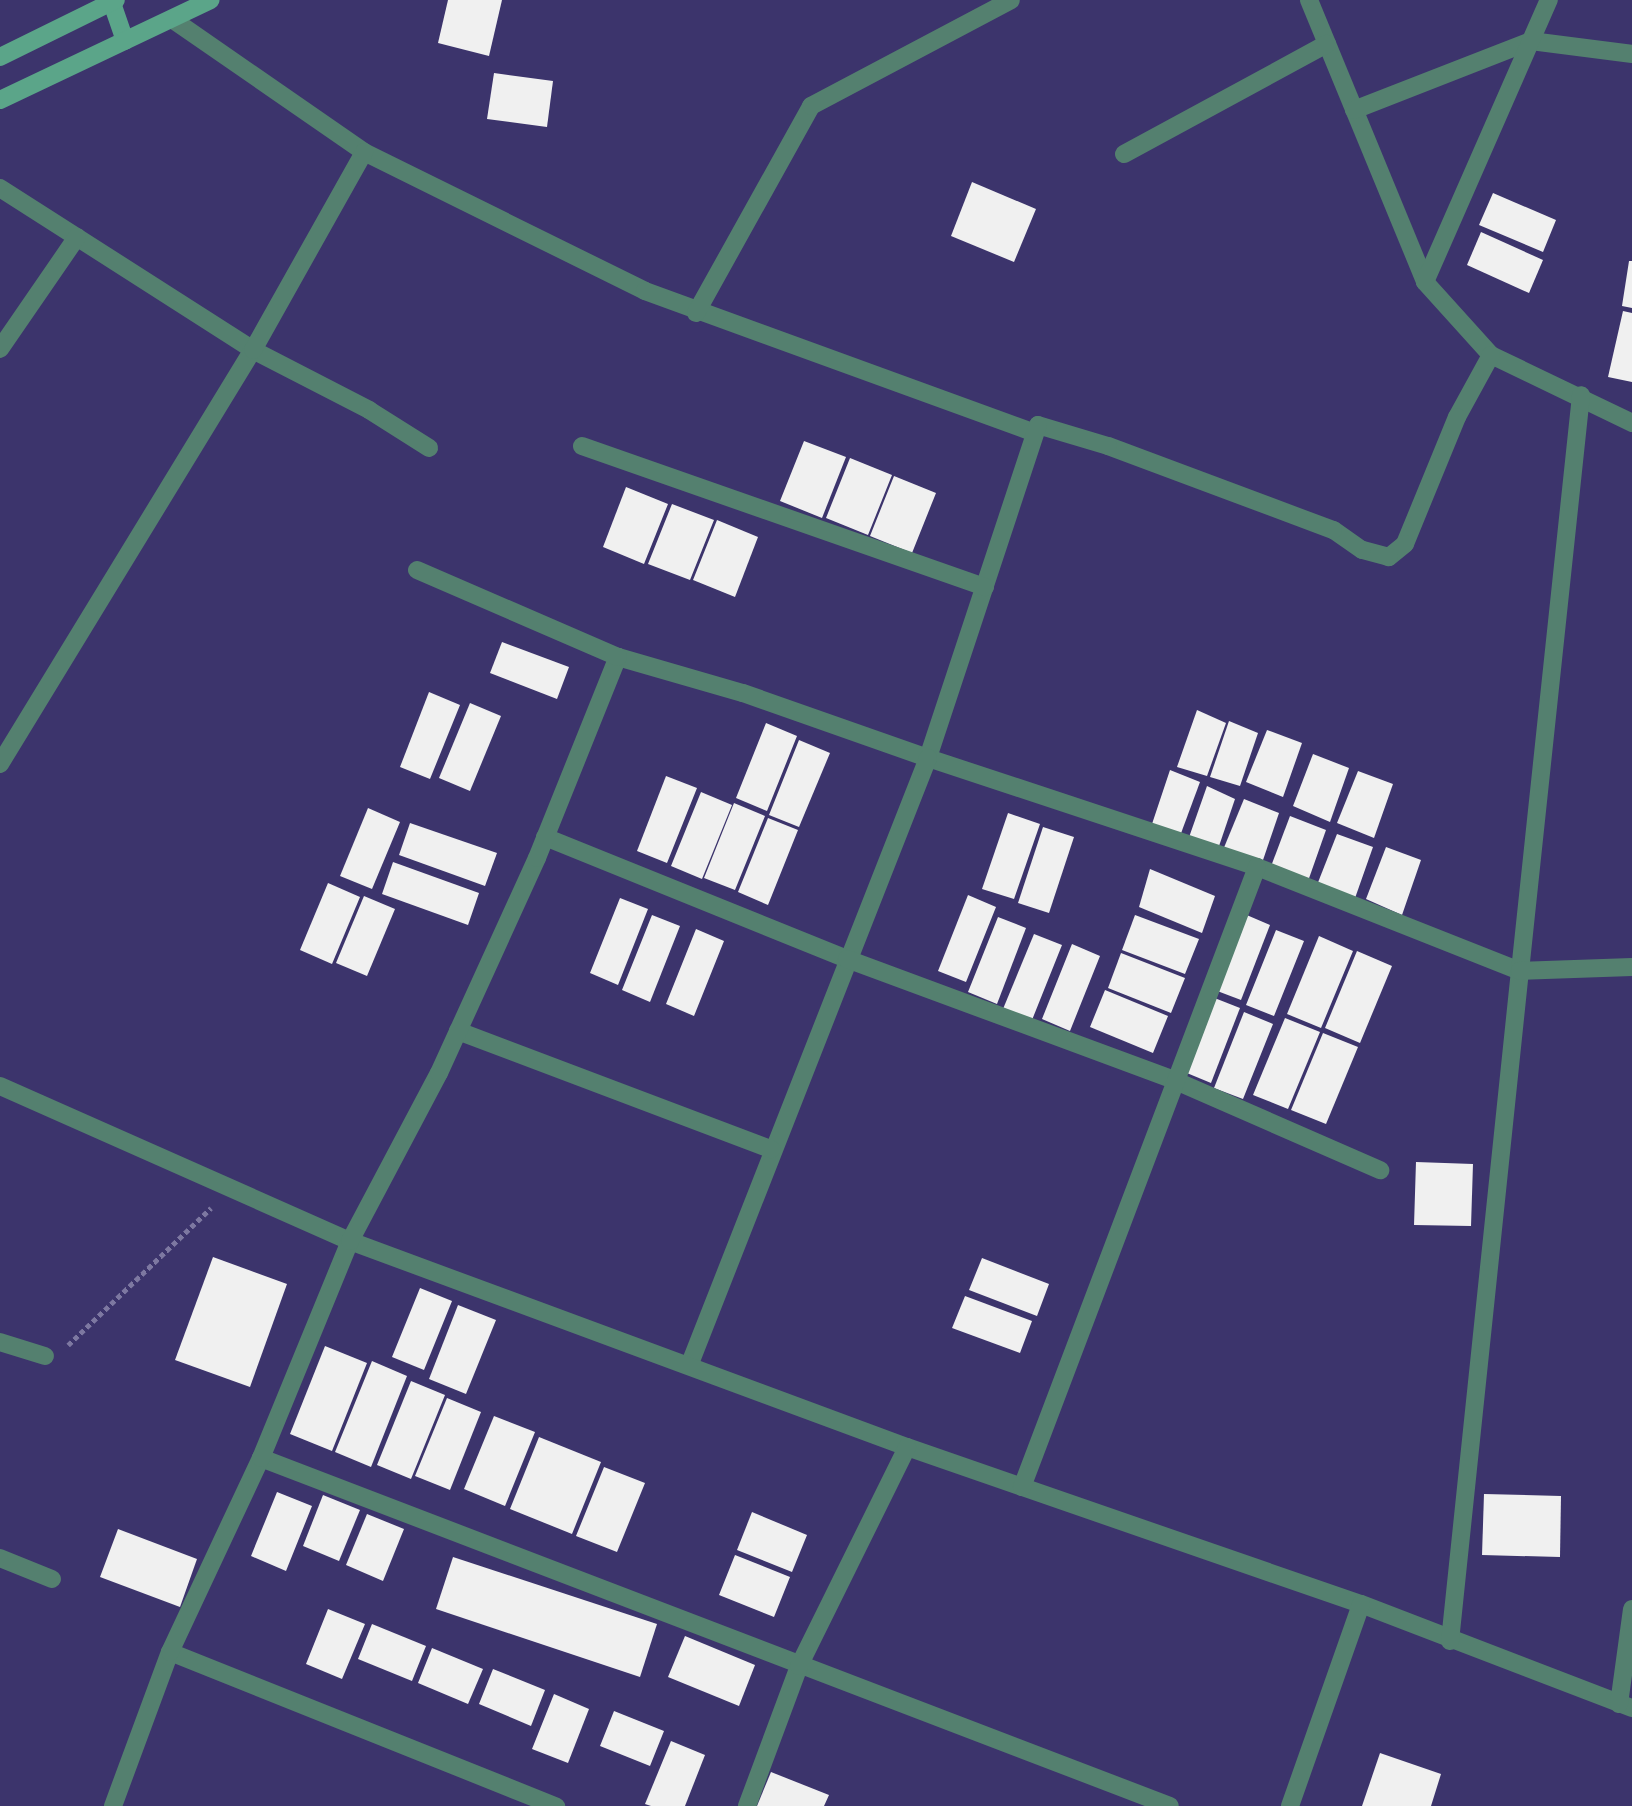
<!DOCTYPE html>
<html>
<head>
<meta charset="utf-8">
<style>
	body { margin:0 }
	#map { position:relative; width:1632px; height:1806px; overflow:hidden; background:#3c346c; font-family:"Playfair Display",serif }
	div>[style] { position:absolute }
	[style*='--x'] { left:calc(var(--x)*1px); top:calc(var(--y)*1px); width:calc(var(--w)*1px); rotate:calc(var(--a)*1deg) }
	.building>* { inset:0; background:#f0f0f0 }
	.path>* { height:4.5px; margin-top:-2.25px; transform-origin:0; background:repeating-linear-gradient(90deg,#7d78a1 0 5px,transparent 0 8.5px) }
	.street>* { height:18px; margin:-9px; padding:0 9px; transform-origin:9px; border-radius:9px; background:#54806f }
	.secondary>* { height:18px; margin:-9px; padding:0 9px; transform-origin:9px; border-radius:9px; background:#5ba589 }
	span { translate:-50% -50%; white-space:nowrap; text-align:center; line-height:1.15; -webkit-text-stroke:7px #322960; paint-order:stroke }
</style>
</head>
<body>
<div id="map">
	<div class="building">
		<div style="clip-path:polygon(448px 0,502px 0,489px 56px,438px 43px)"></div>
		<div style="clip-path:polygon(494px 73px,553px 81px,547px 127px,487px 119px)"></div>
		<div style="clip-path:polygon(972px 182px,1036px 209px,1014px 262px,951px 236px)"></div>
		<div style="clip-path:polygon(1493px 193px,1556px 220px,1543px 252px,1479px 225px)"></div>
		<div style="clip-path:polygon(1481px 232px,1543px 260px,1529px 293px,1467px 265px)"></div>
		<div style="clip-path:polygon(1629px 261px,1632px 261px,1632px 308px,1622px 306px)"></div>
		<div style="clip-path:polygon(1623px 311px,1632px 313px,1632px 382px,1608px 377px)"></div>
		<div style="clip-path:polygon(804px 441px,846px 457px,822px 518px,780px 501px)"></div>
		<div style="clip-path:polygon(850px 458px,892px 475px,868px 535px,826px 518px)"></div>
		<div style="clip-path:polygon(894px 476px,936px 493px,912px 553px,870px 536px)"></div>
		<div style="clip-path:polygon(626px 487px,668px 504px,644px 564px,603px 547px)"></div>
		<div style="clip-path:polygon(672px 504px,714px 520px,690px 580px,648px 564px)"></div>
		<div style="clip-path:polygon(717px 520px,758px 537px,735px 597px,693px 580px)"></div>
		<div style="clip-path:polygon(502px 642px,569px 667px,557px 699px,490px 673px)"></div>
		<div style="clip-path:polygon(429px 692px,460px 705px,430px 779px,400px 767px)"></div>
		<div style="clip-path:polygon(470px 703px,501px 716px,470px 791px,439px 778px)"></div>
		<div style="clip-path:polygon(1197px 710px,1226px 723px,1207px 776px,1177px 767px)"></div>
		<div style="clip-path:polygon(1229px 721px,1258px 733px,1240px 786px,1210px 777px)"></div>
		<div style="clip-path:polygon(766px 723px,797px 736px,767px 811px,736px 798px)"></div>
		<div style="clip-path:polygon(1267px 730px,1302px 743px,1283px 797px,1246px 782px)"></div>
		<div style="clip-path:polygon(799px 740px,830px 753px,799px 827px,769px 815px)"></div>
		<div style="clip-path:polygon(1313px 754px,1349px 768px,1330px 822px,1293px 806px)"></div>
		<div style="clip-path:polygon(1170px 770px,1200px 782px,1180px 836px,1151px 827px)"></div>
		<div style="clip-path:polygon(1358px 771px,1393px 784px,1374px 838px,1337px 823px)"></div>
		<div style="clip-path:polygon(666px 776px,697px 788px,667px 863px,637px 851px)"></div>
		<div style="clip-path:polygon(1207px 786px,1235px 799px,1217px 852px,1187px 843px)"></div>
		<div style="clip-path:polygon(701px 792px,732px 805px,702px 879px,671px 866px)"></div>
		<div style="clip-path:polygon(1244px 799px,1279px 813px,1261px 866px,1223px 850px)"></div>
		<div style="clip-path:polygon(734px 803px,765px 816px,735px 890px,704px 878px)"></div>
		<div style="clip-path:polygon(368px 808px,400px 822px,372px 889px,340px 876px)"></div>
		<div style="clip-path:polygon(1008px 813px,1040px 824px,1014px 899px,982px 889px)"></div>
		<div style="clip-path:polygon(1290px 816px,1326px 830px,1307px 884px,1270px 869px)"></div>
		<div style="clip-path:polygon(768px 818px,798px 830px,768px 905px,738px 892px)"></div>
		<div style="clip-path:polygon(410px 823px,497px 853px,485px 886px,399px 855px)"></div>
		<div style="clip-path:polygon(1043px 827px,1074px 837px,1049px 913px,1018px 903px)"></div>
		<div style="clip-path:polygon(1337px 834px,1373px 847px,1354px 901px,1317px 885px)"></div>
		<div style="clip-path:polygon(1386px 847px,1421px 860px,1402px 915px,1366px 899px)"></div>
		<div style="clip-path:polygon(393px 862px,479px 893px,468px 925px,382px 894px)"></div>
		<div style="clip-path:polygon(1150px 869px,1215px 896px,1202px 933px,1139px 907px)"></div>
		<div style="clip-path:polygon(328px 883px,360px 897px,332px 964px,300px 950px)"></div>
		<div style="clip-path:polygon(968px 895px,996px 907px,966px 982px,938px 971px)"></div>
		<div style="clip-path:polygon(364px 896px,395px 909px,367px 976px,336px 963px)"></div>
		<div style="clip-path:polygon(620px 898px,648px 909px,618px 985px,590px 973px)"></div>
		<div style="clip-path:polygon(1242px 913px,1270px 925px,1241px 1000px,1212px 989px)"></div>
		<div style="clip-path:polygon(652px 915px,680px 926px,650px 1002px,622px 990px)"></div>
		<div style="clip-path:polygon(1135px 915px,1199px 939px,1185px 974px,1122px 950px)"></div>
		<div style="clip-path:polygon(998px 917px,1026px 928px,997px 1004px,968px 992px)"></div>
		<div style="clip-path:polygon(696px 929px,724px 941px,694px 1016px,666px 1004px)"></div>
		<div style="clip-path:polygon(1276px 930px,1304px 941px,1274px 1016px,1246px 1005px)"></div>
		<div style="clip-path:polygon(1034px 934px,1062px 945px,1032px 1020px,1003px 1009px)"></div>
		<div style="clip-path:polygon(1319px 936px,1353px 951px,1321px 1028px,1287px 1014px)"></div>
		<div style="clip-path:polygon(1072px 944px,1100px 956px,1070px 1031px,1042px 1019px)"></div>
		<div style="clip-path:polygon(1357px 951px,1392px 966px,1360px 1043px,1325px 1028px)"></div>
		<div style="clip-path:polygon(1121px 953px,1185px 978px,1171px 1013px,1108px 988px)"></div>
		<div style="clip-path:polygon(1105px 990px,1168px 1016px,1153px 1053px,1090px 1027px)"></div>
		<div style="clip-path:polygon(1212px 997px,1240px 1008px,1211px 1083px,1182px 1071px)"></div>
		<div style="clip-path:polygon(1244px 1012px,1273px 1024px,1243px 1099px,1214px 1088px)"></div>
		<div style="clip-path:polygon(1285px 1018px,1320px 1032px,1288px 1109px,1253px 1095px)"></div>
		<div style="clip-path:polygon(1323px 1033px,1358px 1047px,1326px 1124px,1291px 1110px)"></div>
		<div style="clip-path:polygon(1416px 1162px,1473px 1164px,1471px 1226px,1414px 1225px)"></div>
		<div style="clip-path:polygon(213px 1257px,287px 1284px,250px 1387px,175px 1360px)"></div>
		<div style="clip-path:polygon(982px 1258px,1049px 1284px,1037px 1316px,969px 1290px)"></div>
		<div style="clip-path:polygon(420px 1288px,452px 1301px,424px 1370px,392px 1357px)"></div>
		<div style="clip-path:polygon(965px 1296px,1032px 1321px,1020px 1353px,952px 1328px)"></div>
		<div style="clip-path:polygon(458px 1305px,496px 1320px,466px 1394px,429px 1379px)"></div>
		<div style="clip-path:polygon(325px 1346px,367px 1363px,332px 1451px,290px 1434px)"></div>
		<div style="clip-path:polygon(372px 1361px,407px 1376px,371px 1467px,335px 1452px)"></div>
		<div style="clip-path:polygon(411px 1381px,445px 1395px,411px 1479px,377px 1465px)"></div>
		<div style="clip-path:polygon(447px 1398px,481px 1412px,450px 1490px,415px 1476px)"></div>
		<div style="clip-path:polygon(494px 1416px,535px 1432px,505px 1506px,464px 1489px)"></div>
		<div style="clip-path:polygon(539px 1437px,601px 1462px,572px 1534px,510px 1509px)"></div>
		<div style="clip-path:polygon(604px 1467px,645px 1483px,617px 1552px,576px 1536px)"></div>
		<div style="clip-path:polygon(277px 1492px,312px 1506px,286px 1571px,251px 1556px)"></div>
		<div style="clip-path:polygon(1484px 1494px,1561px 1496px,1560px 1557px,1482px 1555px)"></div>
		<div style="clip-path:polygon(323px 1495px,360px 1510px,339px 1561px,303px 1546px)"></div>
		<div style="clip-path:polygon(752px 1512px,807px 1535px,792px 1572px,737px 1550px)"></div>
		<div style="clip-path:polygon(367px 1514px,404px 1529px,383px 1581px,346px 1565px)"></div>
		<div style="clip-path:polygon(118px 1529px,197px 1559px,180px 1607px,100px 1577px)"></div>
		<div style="clip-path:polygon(735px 1555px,790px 1577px,774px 1617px,719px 1595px)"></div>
		<div style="clip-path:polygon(453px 1557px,657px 1624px,640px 1677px,436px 1609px)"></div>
		<div style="clip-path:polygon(328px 1609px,365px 1624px,342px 1679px,306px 1664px)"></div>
		<div style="clip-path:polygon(372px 1624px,426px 1646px,412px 1681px,358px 1659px)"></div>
		<div style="clip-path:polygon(685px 1636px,755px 1665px,739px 1706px,668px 1677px)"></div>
		<div style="clip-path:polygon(432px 1648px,483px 1669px,468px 1704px,418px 1683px)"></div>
		<div style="clip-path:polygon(493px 1669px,545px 1690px,531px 1726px,479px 1704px)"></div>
		<div style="clip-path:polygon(554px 1694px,589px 1709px,568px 1763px,532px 1749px)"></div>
		<div style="clip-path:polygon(614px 1711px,664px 1731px,650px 1766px,600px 1746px)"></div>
		<div style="clip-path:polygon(671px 1741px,705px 1755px,685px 1806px,651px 1806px,645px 1804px)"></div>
		<div style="clip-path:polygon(1380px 1753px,1441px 1774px,1431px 1806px,1362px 1806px)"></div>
		<div style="clip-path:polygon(771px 1772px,829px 1795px,824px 1806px,757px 1806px)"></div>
	</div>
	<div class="path">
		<div style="--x:68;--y:1345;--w:198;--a:-43.8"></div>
	</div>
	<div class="street">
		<div style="--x:1309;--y:0;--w:305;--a:67.6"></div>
		<div style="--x:1425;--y:282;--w:98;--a:47.9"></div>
		<div style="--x:1491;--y:355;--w:157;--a:25.7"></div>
		<div style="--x:172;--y:19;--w:234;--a:34.7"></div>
		<div style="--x:364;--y:152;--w:313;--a:26.3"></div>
		<div style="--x:645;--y:291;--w:415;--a:20"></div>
		<div style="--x:1354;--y:110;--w:190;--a:-21.3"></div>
		<div style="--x:1531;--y:41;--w:102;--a:7.3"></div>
		<div style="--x:1124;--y:154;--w:231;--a:-28.5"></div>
		<div style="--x:0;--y:188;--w:300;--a:32.6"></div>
		<div style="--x:253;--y:350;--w:131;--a:27.3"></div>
		<div style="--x:369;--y:410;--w:71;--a:32.3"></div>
		<div style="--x:1425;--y:282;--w:308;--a:-66.3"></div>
		<div style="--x:696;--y:313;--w:237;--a:-60.9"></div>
		<div style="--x:811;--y:106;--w:226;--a:-27.9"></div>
		<div style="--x:0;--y:349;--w:136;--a:-55.5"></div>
		<div style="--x:1491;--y:355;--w:71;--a:118.7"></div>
		<div style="--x:1457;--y:417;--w:137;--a:112.3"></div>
		<div style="--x:1405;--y:544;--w:21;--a:141"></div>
		<div style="--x:1389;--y:557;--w:28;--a:-165"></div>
		<div style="--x:1362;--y:550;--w:35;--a:-145"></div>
		<div style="--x:1333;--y:530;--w:240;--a:-159.5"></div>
		<div style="--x:1108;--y:446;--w:73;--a:-163.3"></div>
		<div style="--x:1038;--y:425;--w:351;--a:108.3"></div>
		<div style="--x:928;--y:758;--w:347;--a:18.3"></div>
		<div style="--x:1257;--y:867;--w:283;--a:21.6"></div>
		<div style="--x:1520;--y:971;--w:579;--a:-83.95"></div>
		<div style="--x:582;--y:446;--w:427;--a:19.3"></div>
		<div style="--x:618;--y:657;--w:130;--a:16.1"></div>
		<div style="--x:743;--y:693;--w:196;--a:19.4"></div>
		<div style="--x:928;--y:758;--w:653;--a:111.46"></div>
		<div style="--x:0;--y:764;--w:485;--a:-58.6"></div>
		<div style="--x:253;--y:350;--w:227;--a:-60.7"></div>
		<div style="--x:545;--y:837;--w:326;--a:22"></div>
		<div style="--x:847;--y:959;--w:351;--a:20.3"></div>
		<div style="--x:1176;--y:1081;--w:223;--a:23.6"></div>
		<div style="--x:458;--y:1031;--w:335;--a:20.7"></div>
		<div style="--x:0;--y:1086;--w:383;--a:23.9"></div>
		<div style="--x:350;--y:1241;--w:594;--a:20.3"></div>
		<div style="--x:907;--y:1447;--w:480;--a:19.1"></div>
		<div style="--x:1361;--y:1604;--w:290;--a:21"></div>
		<div style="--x:0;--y:1342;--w:47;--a:17.3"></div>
		<div style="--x:261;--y:1458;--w:973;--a:20.95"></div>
		<div style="--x:1022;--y:1487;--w:663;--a:-69.24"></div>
		<div style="--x:0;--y:1558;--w:56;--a:22"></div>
		<div style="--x:1450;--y:1641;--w:674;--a:-84.04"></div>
		<div style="--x:1520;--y:971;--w:112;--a:-2"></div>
		<div style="--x:170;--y:1652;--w:416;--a:21.8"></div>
		<div style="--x:1619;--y:1704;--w:96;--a:-82.2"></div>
		<div style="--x:113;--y:1806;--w:164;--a:-69.7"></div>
		<div style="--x:170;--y:1652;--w:214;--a:-64.9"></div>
		<div style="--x:261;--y:1458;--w:235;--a:-67.7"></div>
		<div style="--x:350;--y:1241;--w:190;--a:-62.1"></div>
		<div style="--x:439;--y:1073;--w:236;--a:-65.5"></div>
		<div style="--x:537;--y:858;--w:217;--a:-68.1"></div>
		<div style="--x:618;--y:657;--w:219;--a:-156.6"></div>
		<div style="--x:747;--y:1806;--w:149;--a:-69.6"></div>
		<div style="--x:799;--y:1666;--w:244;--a:-63.7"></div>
		<div style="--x:1290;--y:1806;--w:214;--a:-70.6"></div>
	</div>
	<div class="secondary">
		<div style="--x:111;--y:0;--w:43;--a:71.1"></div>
		<div style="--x:0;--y:57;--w:129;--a:-26.2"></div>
		<div style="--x:0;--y:100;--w:233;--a:-25.4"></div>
	</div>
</div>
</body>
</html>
